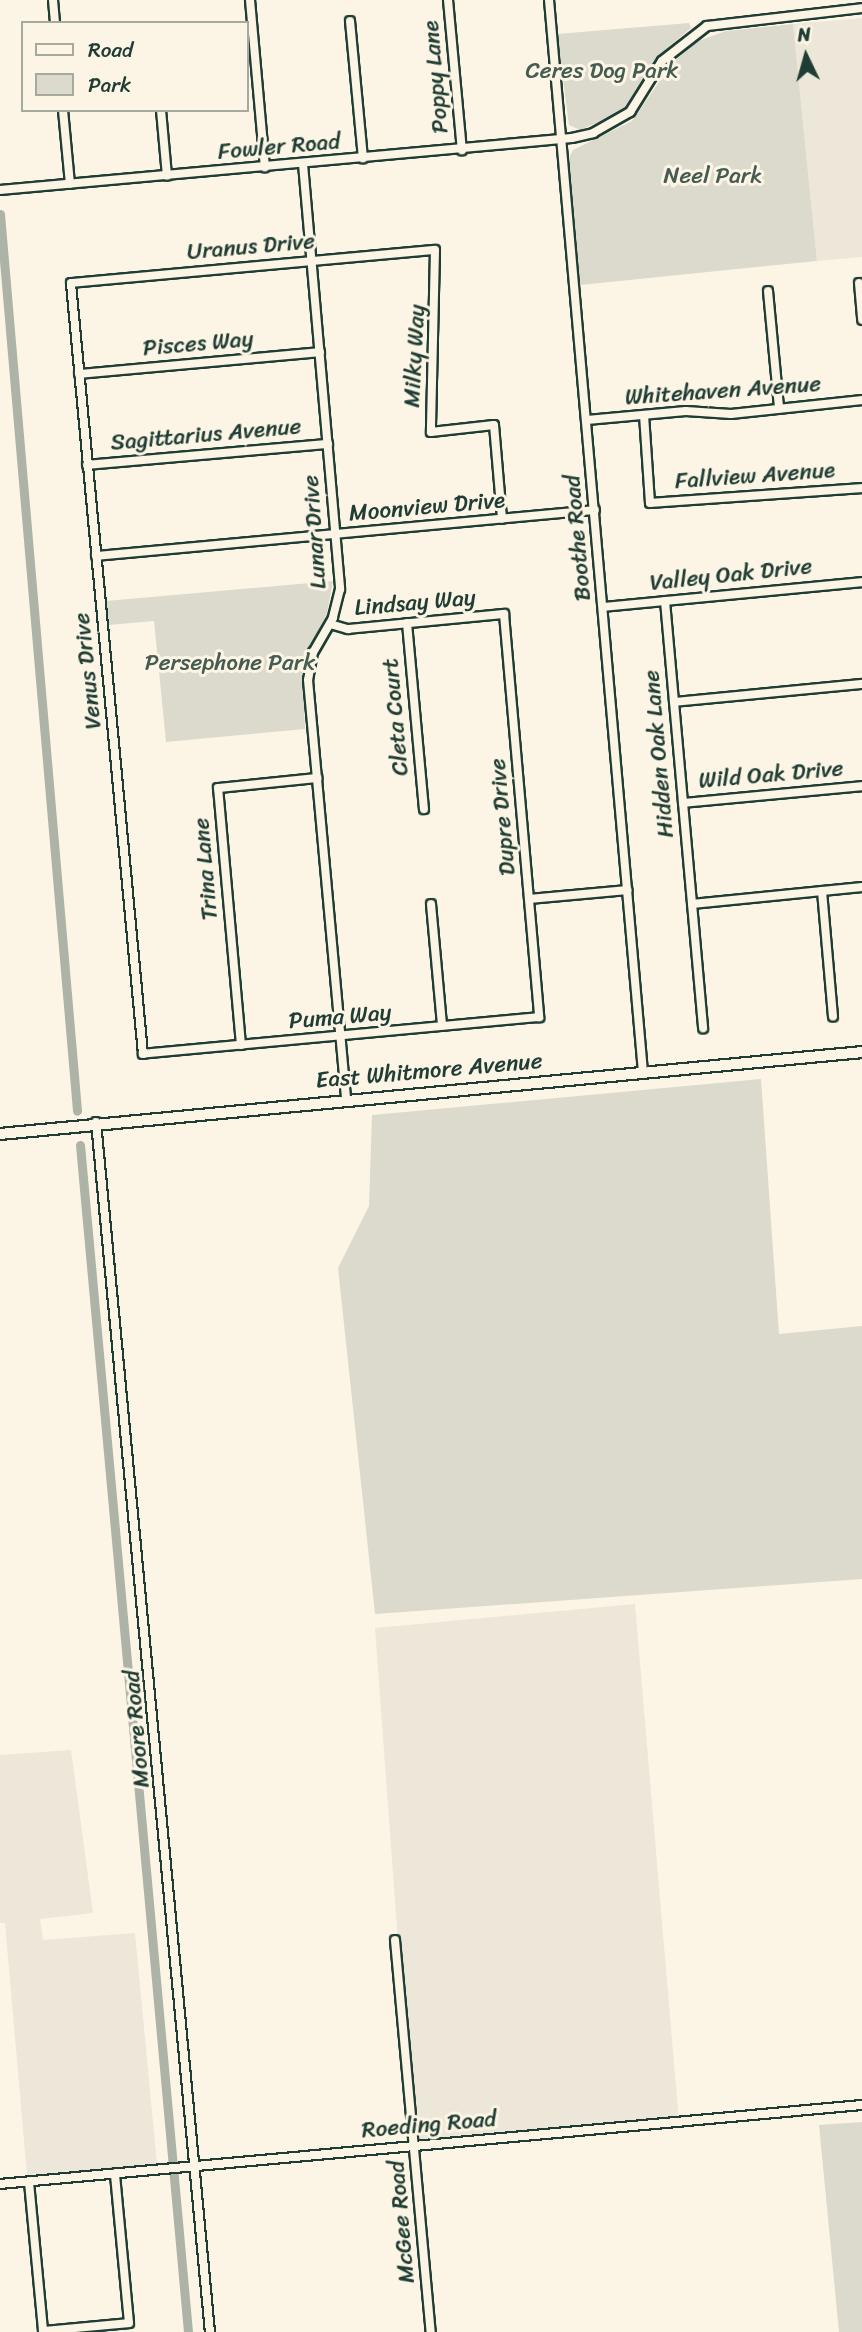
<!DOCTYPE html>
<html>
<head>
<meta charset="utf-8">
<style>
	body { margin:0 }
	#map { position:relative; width:862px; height:2332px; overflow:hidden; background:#fcf5e5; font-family:Sriracha,sans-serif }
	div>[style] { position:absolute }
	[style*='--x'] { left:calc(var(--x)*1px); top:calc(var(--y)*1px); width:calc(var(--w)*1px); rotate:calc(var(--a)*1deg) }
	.built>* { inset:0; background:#ece7d8 }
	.green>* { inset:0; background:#dcdacc }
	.canal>* { height:9px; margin:-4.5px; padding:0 4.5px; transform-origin:4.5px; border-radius:4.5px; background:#aeb3a7 }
	.roads { filter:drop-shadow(2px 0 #1f3d34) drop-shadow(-2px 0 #1f3d34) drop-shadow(0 2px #1f3d34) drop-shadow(0 -2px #1f3d34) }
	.street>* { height:8px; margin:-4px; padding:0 4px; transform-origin:4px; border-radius:4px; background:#fcf5e5 }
	.secondary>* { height:10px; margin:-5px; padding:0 5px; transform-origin:5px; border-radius:5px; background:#fcf5e5 }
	span { translate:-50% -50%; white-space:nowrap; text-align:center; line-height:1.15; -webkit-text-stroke:6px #fcf5e5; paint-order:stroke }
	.park-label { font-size:23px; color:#455c52 }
	.street-label { font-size:23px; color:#1f3d34 }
	.legend { position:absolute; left:21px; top:21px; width:228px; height:91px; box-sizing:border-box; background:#fcf5e5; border:2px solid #a4ab9e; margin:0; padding:9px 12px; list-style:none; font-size:21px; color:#1f3d34 }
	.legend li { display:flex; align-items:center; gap:14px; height:35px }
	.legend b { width:35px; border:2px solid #a4ab9e }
	.north { position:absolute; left:771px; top:21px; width:70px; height:70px; -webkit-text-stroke:5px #fcf5e5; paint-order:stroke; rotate:355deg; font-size:19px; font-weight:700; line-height:28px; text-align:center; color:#1f3d34 }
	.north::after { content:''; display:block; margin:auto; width:24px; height:32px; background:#1f3d34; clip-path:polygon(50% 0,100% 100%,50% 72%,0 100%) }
</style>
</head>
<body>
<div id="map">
	<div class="built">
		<div style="clip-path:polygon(862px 18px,862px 257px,817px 261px,793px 24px)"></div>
		<div style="clip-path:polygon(635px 1604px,679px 2122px,413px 2146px,375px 1628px)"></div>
		<div style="clip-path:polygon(71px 1750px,93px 1913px,40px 1919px,43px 1940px,135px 1933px,157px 2164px,27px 2175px,5px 1923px,0 1923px,0 1755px)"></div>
	</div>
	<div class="green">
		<div style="clip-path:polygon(689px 23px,691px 28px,660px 54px,639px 91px,619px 113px,580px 130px,569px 125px,557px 34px)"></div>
		<div style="clip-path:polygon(793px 24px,817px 261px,580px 285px,569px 158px,573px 150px,632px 121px,672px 63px,698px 41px,726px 31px)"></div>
		<div style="clip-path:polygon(333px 581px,327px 613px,302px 664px,305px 729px,166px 742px,154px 621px,109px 625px,106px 601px)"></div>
		<div style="clip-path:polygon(761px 1079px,779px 1334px,862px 1326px,862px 1579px,375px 1614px,338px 1268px,369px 1206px,372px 1115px)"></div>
		<div style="clip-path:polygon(862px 2122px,862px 2332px,839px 2332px,819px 2125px)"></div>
	</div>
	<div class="canal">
		<div style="--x:0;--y:214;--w:900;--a:85.09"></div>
		<div style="--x:80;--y:1145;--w:1192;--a:84.8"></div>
	</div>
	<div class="roads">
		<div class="street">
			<div style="--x:53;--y:0;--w:23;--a:85"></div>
			<div style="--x:250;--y:0;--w:168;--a:84.9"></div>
			<div style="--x:448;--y:0;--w:151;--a:84.7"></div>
			<div style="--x:549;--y:0;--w:1077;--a:84.99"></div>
			<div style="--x:350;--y:21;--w:138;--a:84.6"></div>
			<div style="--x:63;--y:110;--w:74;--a:84.6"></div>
			<div style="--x:161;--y:110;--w:66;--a:84.8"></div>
			<div style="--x:303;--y:164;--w:427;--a:85"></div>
			<div style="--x:340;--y:589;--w:30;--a:104"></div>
			<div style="--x:333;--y:618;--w:39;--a:120"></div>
			<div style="--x:313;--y:652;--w:28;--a:100"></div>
			<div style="--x:308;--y:680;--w:421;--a:84.8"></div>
			<div style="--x:0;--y:190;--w:574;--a:-5.19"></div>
			<div style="--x:572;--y:138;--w:22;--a:-13"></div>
			<div style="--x:593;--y:133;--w:43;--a:-29.6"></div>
			<div style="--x:630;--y:112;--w:60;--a:-57.9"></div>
			<div style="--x:662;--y:61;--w:57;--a:-37.9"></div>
			<div style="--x:707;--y:26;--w:156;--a:-6.6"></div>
			<div style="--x:859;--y:283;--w:37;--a:85"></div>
			<div style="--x:768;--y:291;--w:118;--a:84.6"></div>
			<div style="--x:79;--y:374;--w:242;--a:-5.2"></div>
			<div style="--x:644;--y:415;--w:88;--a:86.1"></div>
			<div style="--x:650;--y:503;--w:213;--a:-4"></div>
			<div style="--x:587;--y:420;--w:99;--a:-5.2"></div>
			<div style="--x:686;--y:411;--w:45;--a:3.8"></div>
			<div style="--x:731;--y:414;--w:132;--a:-6.1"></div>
			<div style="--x:87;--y:465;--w:242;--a:-5"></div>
			<div style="--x:96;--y:556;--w:501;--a:-5.27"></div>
			<div style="--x:665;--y:601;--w:429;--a:84.9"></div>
			<div style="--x:603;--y:607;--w:260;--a:-5.5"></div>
			<div style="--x:407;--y:623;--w:187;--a:84.8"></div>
			<div style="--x:330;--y:624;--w:19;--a:16"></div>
			<div style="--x:348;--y:629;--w:157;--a:-5.5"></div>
			<div style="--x:504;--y:614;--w:405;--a:85"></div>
			<div style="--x:539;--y:1017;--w:398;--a:174.7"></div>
			<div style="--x:143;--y:1054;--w:774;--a:-95.34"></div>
			<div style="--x:71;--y:283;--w:365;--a:-5.2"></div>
			<div style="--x:435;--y:250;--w:182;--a:91.3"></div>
			<div style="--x:431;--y:432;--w:63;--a:-6.3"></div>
			<div style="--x:494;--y:425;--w:94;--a:85.1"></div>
			<div style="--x:674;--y:702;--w:189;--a:-5.5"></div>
			<div style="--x:683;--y:803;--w:180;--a:-5.4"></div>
			<div style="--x:822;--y:891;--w:126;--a:85"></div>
			<div style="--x:529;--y:899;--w:99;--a:-5.2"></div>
			<div style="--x:431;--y:904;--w:122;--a:84.8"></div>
			<div style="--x:692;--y:904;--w:171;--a:-5.7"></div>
			<div style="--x:241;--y:1045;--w:258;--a:-95.1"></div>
			<div style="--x:218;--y:788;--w:100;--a:-5.8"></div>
			<div style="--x:96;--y:1122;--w:1215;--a:84.62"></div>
			<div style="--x:395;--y:1940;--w:394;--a:84.8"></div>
			<div style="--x:29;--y:2182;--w:150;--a:84.6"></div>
			<div style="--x:43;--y:2331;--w:86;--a:-5.3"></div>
			<div style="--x:129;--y:2323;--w:150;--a:-95.4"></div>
			<div style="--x:0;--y:2184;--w:866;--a:-5.24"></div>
		</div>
		<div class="secondary">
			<div style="--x:0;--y:1134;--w:866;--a:-5.43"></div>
		</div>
	</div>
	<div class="park-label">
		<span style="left:602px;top:71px">Ceres Dog Park</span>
		<span style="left:713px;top:176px">Neel Park</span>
		<span style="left:230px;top:663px">Persephone Park</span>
	</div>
	<div class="street-label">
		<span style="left:436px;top:77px;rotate:-95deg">Poppy Lane</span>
		<span style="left:279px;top:147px;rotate:-5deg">Fowler Road</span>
		<span style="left:251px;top:247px;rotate:-5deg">Uranus Drive</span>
		<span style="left:198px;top:344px;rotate:-5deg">Pisces Way</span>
		<span style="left:415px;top:356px;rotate:-87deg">Milky Way</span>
		<span style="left:723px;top:391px;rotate:-4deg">Whitehaven Avenue</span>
		<span style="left:206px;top:435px;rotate:-5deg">Sagittarius Avenue</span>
		<span style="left:755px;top:476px;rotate:-4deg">Fallview Avenue</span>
		<span style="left:427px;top:507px;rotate:-5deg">Moonview Drive</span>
		<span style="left:315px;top:532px;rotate:-94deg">Lunar Drive</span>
		<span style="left:578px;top:538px;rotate:-95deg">Boothe Road</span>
		<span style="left:731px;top:575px;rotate:-6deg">Valley Oak Drive</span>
		<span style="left:415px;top:603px;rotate:-5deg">Lindsay Way</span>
		<span style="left:88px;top:671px;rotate:-96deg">Venus Drive</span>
		<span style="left:396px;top:717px;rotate:-95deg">Cleta Court</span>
		<span style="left:659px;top:754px;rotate:-95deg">Hidden Oak Lane</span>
		<span style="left:771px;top:775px;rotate:-5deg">Wild Oak Drive</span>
		<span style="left:503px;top:817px;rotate:-95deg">Dupre Drive</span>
		<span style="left:206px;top:869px;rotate:-95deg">Trina Lane</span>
		<span style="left:340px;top:1017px;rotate:-5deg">Puma Way</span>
		<span style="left:429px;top:1071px;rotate:-5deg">East Whitmore Avenue</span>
		<span style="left:137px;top:1729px;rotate:-95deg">Moore Road</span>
		<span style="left:429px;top:2125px;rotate:-5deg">Roeding Road</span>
		<span style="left:402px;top:2222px;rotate:-95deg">McGee Road</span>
	</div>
	<ul class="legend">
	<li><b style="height:9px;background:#fcf5e5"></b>Road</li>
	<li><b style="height:19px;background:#dcdacc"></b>Park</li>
	</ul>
	<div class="north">N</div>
</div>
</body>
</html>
